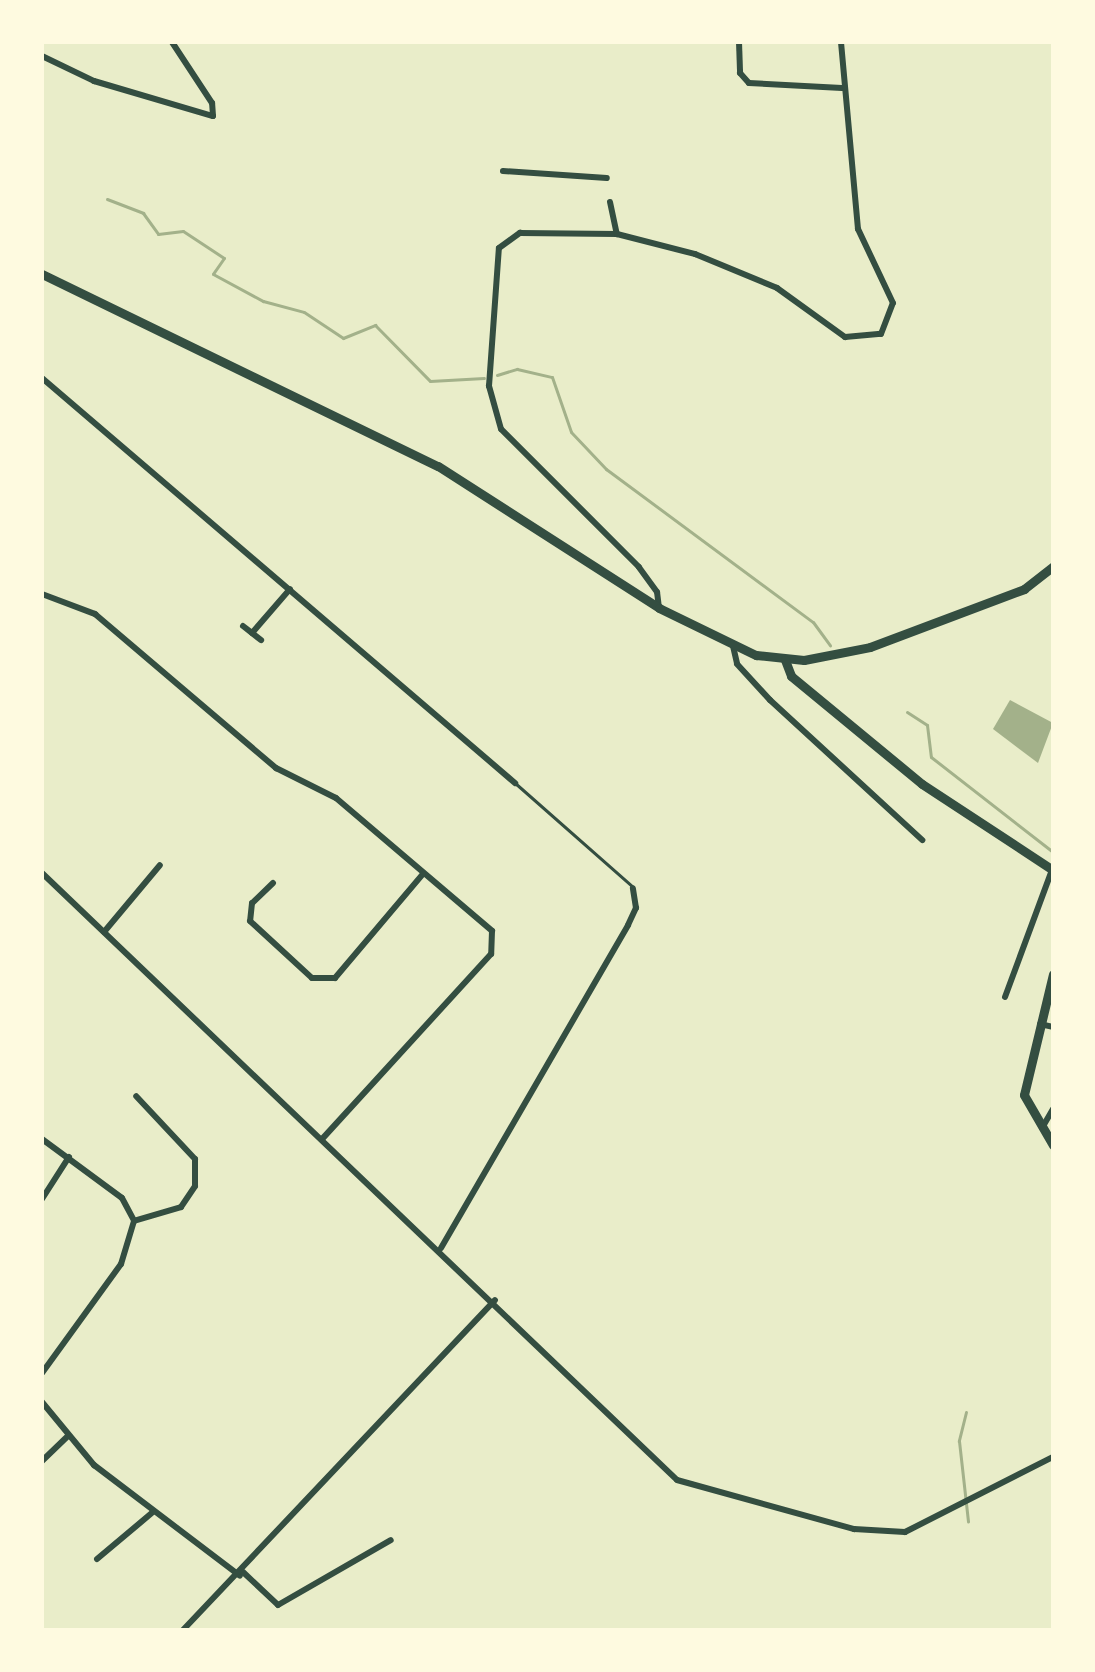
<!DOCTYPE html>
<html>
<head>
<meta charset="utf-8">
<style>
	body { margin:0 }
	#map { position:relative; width:1095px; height:1672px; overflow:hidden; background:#e9edc9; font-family:"Nunito Sans",sans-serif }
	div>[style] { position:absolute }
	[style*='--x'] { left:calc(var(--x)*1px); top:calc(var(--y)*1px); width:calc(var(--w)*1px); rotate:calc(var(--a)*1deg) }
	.water>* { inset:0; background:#a3b18a }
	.stream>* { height:3px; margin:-1.5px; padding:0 1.5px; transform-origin:1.5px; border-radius:1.5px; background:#a3b18a }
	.service>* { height:3px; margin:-1.5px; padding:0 1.5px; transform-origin:1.5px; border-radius:1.5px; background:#344e41 }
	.minor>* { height:6px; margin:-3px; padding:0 3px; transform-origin:3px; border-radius:3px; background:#344e41 }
	.secondary>* { height:9px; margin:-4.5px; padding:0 4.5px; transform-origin:4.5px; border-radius:4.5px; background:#344e41 }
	span { translate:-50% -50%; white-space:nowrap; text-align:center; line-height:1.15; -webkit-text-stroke:6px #fefae0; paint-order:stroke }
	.frame { position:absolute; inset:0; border:44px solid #fefae0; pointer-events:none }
</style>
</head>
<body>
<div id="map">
	<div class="water">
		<div style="clip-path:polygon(1010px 700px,1053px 723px,1038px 763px,993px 729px)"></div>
	</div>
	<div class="stream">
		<div style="--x:107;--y:199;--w:39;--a:21"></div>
		<div style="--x:143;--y:213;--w:26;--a:54"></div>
		<div style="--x:158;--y:234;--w:25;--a:-7"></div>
		<div style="--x:183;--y:231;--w:49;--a:33.4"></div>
		<div style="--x:224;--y:258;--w:19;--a:125"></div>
		<div style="--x:213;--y:274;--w:57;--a:28.4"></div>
		<div style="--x:263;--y:301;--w:42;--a:15"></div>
		<div style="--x:304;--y:312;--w:47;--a:33.7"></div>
		<div style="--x:343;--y:338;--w:35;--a:-22"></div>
		<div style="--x:375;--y:325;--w:78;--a:45.5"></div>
		<div style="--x:430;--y:381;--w:54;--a:-3.2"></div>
		<div style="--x:497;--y:375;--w:21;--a:-17"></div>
		<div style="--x:517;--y:369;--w:36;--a:13"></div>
		<div style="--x:552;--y:377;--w:58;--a:70.9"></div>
		<div style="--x:571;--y:432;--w:51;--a:46.6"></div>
		<div style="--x:606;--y:469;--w:257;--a:36.5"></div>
		<div style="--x:813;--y:622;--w:29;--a:54"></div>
		<div style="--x:907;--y:712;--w:24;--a:33"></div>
		<div style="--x:927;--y:725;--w:32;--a:83"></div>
		<div style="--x:931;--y:757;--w:155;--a:37.9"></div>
		<div style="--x:966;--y:1412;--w:30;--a:104"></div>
		<div style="--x:959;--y:1441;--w:81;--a:83.6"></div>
	</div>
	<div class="service">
		<div style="--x:515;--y:783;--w:156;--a:41.4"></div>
	</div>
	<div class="minor">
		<div style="--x:739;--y:42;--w:31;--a:88"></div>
		<div style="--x:740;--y:73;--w:13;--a:48"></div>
		<div style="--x:749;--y:83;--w:93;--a:3.1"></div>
		<div style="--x:42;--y:56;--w:58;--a:25.7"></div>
		<div style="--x:94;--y:81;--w:124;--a:16.4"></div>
		<div style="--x:213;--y:116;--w:13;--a:-94"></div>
		<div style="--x:212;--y:103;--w:73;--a:-123.3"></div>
		<div style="--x:503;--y:171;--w:104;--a:3.9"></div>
		<div style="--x:610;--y:202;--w:33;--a:78"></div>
		<div style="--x:42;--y:378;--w:623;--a:40.57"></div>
		<div style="--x:42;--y:594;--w:57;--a:20.7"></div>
		<div style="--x:95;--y:614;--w:238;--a:40.4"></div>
		<div style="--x:276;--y:768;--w:67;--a:26.6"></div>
		<div style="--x:336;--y:798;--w:205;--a:40.4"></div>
		<div style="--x:492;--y:931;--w:23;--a:92"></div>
		<div style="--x:491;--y:954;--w:251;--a:132.4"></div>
		<div style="--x:659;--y:608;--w:16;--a:-97"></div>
		<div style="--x:657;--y:592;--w:31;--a:-126"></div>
		<div style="--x:639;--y:567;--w:195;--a:-135"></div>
		<div style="--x:501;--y:429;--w:45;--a:-105.6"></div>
		<div style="--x:489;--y:386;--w:138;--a:-85.9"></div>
		<div style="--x:499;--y:248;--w:26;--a:-36"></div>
		<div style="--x:520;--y:233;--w:97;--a:0.6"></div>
		<div style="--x:617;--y:234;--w:81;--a:14.4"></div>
		<div style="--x:695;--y:254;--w:89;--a:22.5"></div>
		<div style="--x:777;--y:288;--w:84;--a:35.8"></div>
		<div style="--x:845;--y:337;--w:36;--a:-5"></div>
		<div style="--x:881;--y:334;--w:33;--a:-69"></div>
		<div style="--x:893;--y:303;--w:82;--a:-115.3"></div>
		<div style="--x:858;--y:229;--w:188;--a:-95.2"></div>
		<div style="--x:243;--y:626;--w:23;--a:38"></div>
		<div style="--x:252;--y:633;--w:58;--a:-49.2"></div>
		<div style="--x:733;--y:646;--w:18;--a:77"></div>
		<div style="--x:737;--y:664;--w:49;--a:47.5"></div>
		<div style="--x:770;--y:700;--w:207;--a:42.6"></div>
		<div style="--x:42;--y:873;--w:878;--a:43.71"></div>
		<div style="--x:677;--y:1480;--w:184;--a:15.5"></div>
		<div style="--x:854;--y:1529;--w:51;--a:3.4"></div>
		<div style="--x:905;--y:1532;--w:166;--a:-26.9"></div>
		<div style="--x:273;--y:883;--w:29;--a:136"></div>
		<div style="--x:252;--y:903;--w:18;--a:96"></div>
		<div style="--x:250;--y:921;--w:84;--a:42.6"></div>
		<div style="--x:312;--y:978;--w:23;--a:0"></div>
		<div style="--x:335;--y:978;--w:136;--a:-49.8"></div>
		<div style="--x:104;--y:932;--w:87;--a:-50.1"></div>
		<div style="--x:1005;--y:997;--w:135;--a:-69.7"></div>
		<div style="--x:1040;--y:1024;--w:13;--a:13"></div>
		<div style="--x:1042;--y:1128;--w:22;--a:-60"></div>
		<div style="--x:42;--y:1139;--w:99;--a:36.4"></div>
		<div style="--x:122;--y:1198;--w:26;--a:62"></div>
		<div style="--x:134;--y:1221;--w:45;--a:106.8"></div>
		<div style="--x:121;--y:1264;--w:135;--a:125.9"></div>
		<div style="--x:42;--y:1199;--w:50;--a:-57.3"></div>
		<div style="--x:134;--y:1221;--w:49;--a:-16.6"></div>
		<div style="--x:181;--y:1207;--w:25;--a:-56"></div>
		<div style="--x:195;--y:1186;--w:27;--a:-90"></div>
		<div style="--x:195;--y:1159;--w:86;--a:-133.1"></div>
		<div style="--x:441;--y:1248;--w:373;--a:-59.9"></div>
		<div style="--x:628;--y:925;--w:19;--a:-65"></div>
		<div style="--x:636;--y:908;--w:20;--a:-99"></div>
		<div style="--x:42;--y:1402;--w:82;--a:50.5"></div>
		<div style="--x:94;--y:1465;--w:183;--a:37.2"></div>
		<div style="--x:42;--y:1461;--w:36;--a:-44"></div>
		<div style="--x:97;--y:1559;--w:73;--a:-40"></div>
		<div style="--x:243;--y:1572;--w:48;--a:43.3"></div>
		<div style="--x:278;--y:1605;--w:130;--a:-29.9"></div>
		<div style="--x:183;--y:1630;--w:454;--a:-46.6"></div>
	</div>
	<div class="secondary">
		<div style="--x:42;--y:274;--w:440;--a:25.9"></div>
		<div style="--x:438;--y:466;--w:263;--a:32.7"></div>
		<div style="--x:659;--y:608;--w:108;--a:25.9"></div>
		<div style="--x:756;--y:655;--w:48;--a:5.9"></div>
		<div style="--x:804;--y:660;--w:67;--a:-11.1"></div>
		<div style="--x:870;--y:647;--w:165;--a:-20.6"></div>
		<div style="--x:1024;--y:589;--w:37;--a:-38"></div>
		<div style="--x:785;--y:660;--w:17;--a:69"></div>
		<div style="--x:791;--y:676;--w:170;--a:39.5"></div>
		<div style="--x:922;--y:784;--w:157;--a:33.3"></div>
		<div style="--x:1053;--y:974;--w:124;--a:103.5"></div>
		<div style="--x:1024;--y:1095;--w:58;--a:59.9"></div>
	</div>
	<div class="frame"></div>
</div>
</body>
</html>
